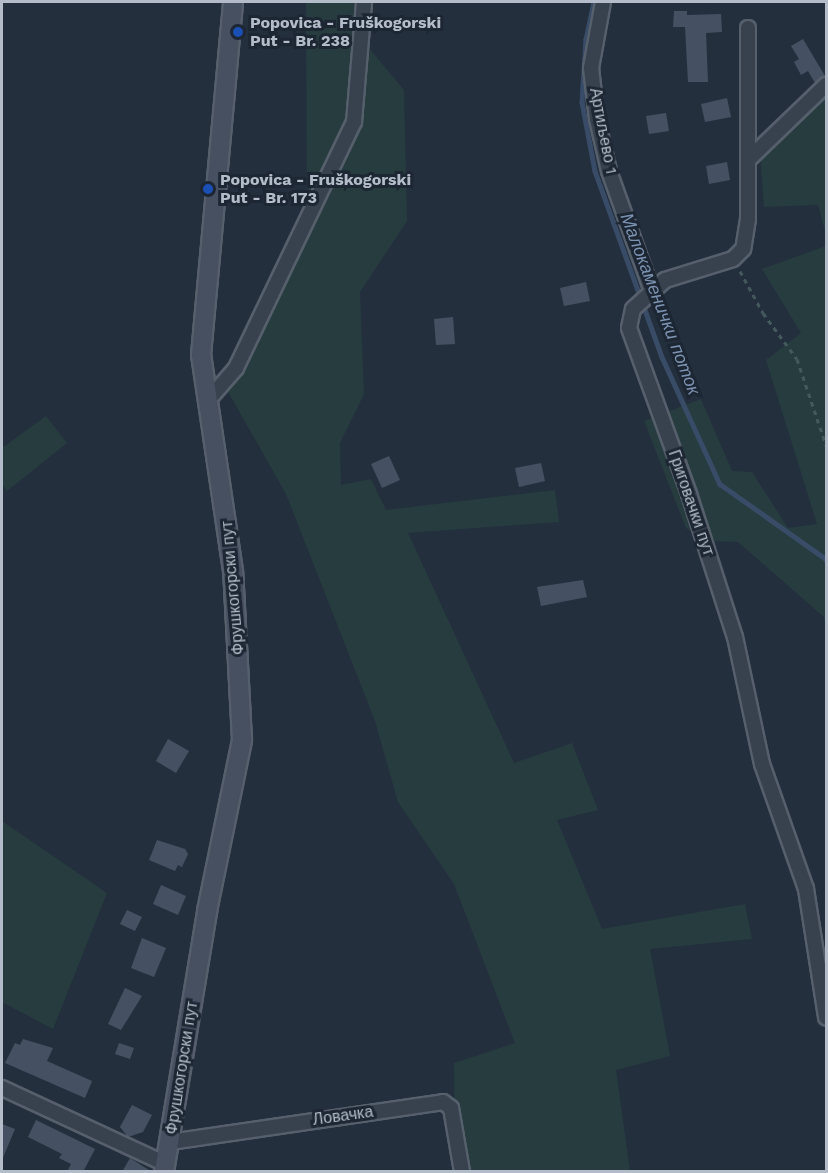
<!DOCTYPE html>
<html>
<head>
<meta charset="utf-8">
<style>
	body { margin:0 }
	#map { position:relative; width:828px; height:1173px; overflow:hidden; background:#242f3e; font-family:"Work Sans",sans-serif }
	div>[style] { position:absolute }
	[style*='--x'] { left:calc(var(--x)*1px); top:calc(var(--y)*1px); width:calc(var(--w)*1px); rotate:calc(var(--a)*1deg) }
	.green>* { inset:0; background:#263c3f }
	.stream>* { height:4.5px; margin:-2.25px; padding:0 2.25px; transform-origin:2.25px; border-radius:2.25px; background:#394c67 }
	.building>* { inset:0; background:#455162 }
	.path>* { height:3px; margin-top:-1.5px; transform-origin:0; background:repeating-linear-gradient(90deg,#44595c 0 4.5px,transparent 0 9px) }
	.roads { filter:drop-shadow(2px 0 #565f6c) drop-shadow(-2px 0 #565f6c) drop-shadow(0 2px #565f6c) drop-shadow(0 -2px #565f6c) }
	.street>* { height:14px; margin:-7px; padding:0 7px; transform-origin:7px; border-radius:7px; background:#38414e }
	.secondary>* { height:18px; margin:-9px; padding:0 9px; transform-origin:9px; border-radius:9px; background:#465061 }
	.dots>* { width:16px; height:16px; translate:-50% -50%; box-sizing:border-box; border:3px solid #1d2633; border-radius:50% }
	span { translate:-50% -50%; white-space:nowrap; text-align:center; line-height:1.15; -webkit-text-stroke:6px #1d2633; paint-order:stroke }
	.poi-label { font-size:16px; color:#b4bcc9; font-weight:700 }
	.left { translate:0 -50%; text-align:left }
	.street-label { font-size:16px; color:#b4bcc9 }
	.water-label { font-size:18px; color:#7c92b1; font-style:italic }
	.frame { position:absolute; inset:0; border:3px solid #b4bcc9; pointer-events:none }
</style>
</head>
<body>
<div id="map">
	<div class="green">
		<div style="clip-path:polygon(306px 2px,357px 2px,353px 29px,404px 90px,407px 221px,360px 292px,364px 394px,340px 443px,341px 485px,371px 479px,386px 510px,555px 490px,559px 522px,408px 533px,514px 763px,572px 743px,598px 810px,557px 820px,602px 929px,745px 904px,752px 939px,650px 949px,670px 1056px,616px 1070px,630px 1171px,455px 1171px,454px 1063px,515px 1043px,454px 884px,398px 802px,375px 721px,286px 494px,227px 390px,307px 236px)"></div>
		<div style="clip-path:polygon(826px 85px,826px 235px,818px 205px,764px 207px,760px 153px)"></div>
		<div style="clip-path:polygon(826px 246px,826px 627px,824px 617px,738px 542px,707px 541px,686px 528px,644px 421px,701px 399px,732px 471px,752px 472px,788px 528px,817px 524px,766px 360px,801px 333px,762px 269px)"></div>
		<div style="clip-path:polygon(46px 416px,67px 443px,7px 491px,2px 484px,2px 448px)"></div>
		<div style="clip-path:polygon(2px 821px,107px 893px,53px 1029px,2px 1002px)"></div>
	</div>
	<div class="stream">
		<div style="--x:594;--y:2;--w:38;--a:102"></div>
		<div style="--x:586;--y:39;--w:63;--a:93.6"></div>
		<div style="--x:582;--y:102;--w:70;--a:79.3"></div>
		<div style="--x:595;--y:171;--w:198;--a:70.2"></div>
		<div style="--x:662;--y:357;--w:140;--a:65.5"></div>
		<div style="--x:720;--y:484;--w:130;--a:35.3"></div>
	</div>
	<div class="building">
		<div style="clip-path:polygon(674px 11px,687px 11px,687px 15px,721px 14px,722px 32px,706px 33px,708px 82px,688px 82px,685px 27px,673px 27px)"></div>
		<div style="clip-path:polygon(803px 39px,825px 76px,815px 83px,808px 71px,801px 75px,794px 62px,799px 59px,791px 46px)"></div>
		<div style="clip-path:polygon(727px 98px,731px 117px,705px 122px,701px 104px)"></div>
		<div style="clip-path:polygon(666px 113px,669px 131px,649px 134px,646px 116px)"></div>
		<div style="clip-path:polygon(727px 162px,730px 180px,709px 184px,706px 166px)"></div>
		<div style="clip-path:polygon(586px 282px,590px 301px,564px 306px,560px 288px)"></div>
		<div style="clip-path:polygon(453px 317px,455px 344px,436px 345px,434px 319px)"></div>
		<div style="clip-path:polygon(389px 456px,400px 480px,382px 488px,371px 464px)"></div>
		<div style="clip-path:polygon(541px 463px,545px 481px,519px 487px,515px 468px)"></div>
		<div style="clip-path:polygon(583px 580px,587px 597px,541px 606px,537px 587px)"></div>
		<div style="clip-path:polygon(168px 739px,189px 751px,176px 773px,156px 761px)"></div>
		<div style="clip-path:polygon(157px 840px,185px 849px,188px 854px,182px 867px,178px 865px,175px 871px,149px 860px)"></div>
		<div style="clip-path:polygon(161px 885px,186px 896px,178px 915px,153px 904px)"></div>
		<div style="clip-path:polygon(127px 910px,142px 917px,135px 931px,120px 924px)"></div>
		<div style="clip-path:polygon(142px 938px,166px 948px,154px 977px,131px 968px)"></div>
		<div style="clip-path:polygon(125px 988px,142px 996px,121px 1030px,108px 1024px)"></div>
		<div style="clip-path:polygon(23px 1039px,53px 1048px,47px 1061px,92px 1081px,85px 1098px,5px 1063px,15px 1043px,20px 1045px)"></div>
		<div style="clip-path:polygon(119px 1043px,134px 1048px,130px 1059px,115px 1054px)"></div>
		<div style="clip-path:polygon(132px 1105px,152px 1115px,143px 1132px,128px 1137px,120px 1127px)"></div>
		<div style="clip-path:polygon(36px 1120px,95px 1149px,83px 1172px,67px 1172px,71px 1164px,59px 1158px,62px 1154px,28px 1137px)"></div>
		<div style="clip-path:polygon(2px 1124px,15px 1129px,2px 1160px)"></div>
		<div style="clip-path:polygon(130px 1158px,152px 1172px,122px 1172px)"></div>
	</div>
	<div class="path">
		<div style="--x:740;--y:271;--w:48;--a:61.3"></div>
		<div style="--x:763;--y:313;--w:57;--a:53.5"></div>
		<div style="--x:797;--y:359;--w:91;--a:71.4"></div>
	</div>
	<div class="roads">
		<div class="street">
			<div style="--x:603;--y:2;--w:67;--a:100.3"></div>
			<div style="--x:591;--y:68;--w:51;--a:83.3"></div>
			<div style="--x:597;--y:119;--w:53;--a:77"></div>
			<div style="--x:609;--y:171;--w:127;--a:70.3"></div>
			<div style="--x:748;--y:28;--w:191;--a:90"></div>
			<div style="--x:748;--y:219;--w:30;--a:99"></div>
			<div style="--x:743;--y:249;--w:14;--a:135"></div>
			<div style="--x:733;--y:259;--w:71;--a:162.8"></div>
			<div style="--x:665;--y:280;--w:43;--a:137.8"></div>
			<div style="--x:633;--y:309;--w:19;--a:102"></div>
			<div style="--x:629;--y:328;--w:177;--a:70.1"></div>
			<div style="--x:689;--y:494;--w:150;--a:72.2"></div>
			<div style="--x:735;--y:637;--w:130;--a:78"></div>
			<div style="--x:762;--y:764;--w:133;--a:70.6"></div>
			<div style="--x:806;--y:889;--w:130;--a:81.1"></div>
			<div style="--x:749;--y:159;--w:107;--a:-43.9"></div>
			<div style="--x:209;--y:399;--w:41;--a:-48.9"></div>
			<div style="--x:236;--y:368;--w:273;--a:-64.4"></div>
			<div style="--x:354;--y:122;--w:120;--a:-85.2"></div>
			<div style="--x:2;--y:1088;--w:181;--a:24.9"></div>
			<div style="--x:170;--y:1142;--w:276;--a:-8.3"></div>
			<div style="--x:443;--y:1102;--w:10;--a:37"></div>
			<div style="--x:451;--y:1108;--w:65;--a:80.2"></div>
		</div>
		<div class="secondary">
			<div style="--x:164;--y:1172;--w:265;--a:-80.6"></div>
			<div style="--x:207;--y:911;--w:175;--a:-78.4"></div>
			<div style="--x:242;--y:740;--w:169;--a:-93"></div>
			<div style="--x:233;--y:571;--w:218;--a:-98.4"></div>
			<div style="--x:201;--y:355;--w:354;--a:-84.8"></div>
		</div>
	</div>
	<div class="dots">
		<div style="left:238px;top:32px;background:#1a4fb4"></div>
		<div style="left:208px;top:189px;background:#1a4fb4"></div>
	</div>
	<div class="poi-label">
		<span class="left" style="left:250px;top:32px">Popovica - Fruškogorski<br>Put - Br. 238</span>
		<span class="left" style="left:220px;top:189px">Popovica - Fruškogorski<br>Put - Br. 173</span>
	</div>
	<div class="street-label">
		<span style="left:603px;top:131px;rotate:79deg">Артиљево 1</span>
		<span style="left:691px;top:503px;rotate:71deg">Григовачки пут</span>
		<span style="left:233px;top:588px;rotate:-95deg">Фрушкогорски пут</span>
		<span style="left:182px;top:1068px;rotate:-81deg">Фрушкогорски пут</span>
		<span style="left:343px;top:1116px;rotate:-8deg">Ловачка</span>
	</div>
	<div class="water-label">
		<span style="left:660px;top:304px;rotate:69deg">Малокаменички поток</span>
	</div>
	<div class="frame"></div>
</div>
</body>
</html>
